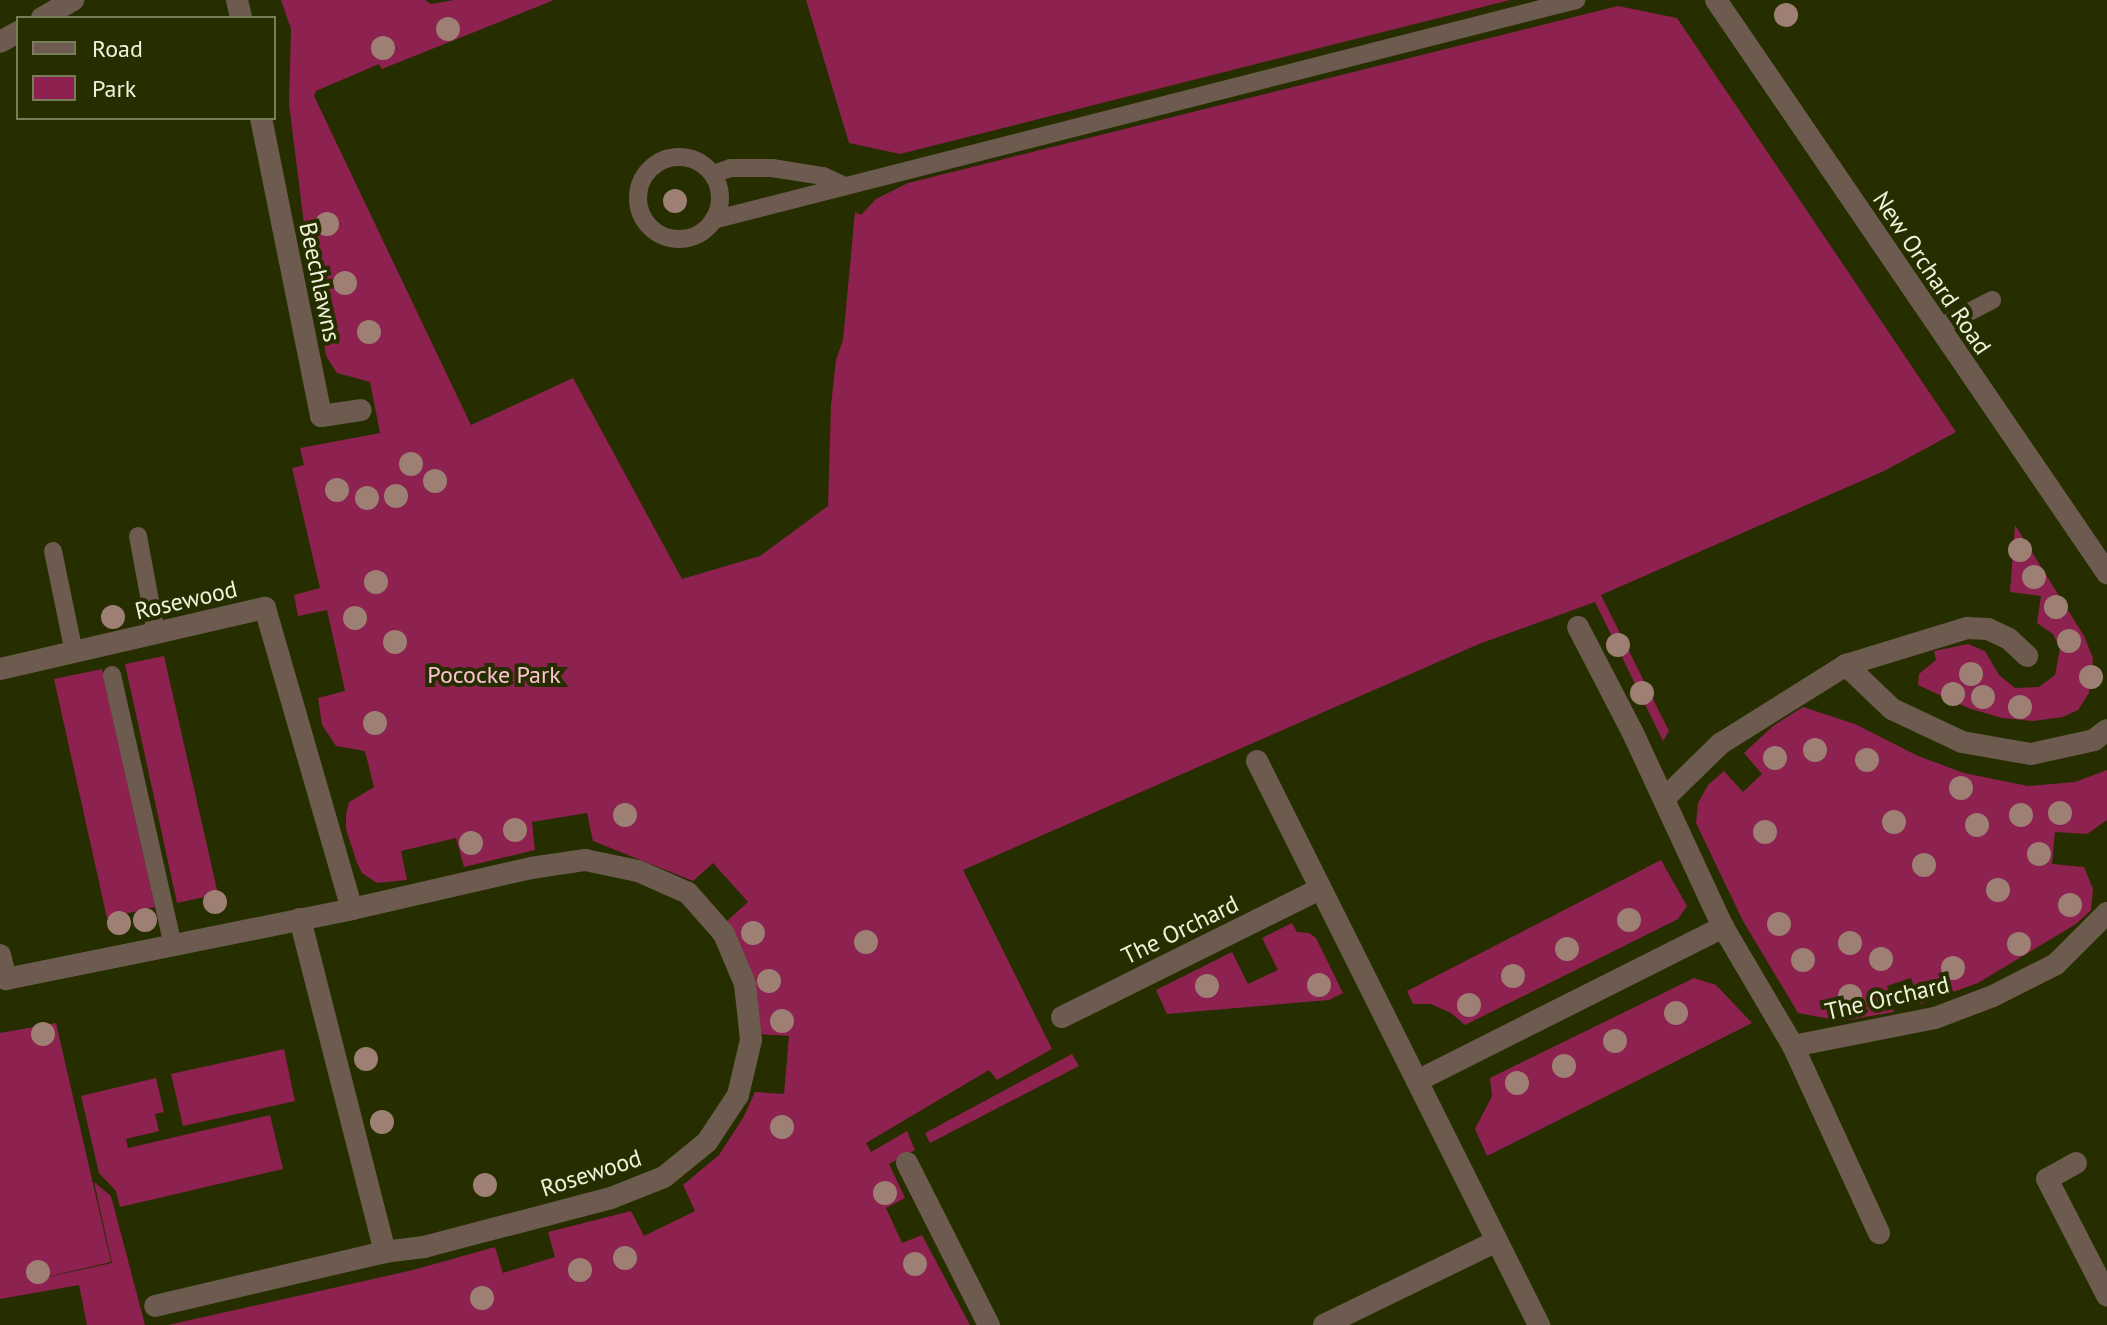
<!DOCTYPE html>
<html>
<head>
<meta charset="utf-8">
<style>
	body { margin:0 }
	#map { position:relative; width:2107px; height:1325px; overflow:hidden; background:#262e00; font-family:"PT Sans",sans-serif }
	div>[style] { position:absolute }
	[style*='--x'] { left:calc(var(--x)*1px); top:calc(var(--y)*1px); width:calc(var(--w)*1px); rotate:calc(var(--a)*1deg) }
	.green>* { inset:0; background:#8d214f }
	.service>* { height:18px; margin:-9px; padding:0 9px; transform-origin:9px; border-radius:9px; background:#6c5b4e }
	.service>.ring { margin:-9px; padding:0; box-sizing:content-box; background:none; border:18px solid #6c5b4e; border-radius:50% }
	.minor>* { height:22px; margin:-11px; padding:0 11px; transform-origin:11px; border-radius:11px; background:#6c5b4e }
	.tertiary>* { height:22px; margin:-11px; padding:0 11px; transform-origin:11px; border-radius:11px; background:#6c5b4e }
	.trees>* { width:24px; height:24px; margin:-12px; border-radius:50%; background:#9d7f74 }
	span { translate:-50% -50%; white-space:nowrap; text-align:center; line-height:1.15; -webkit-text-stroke:8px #262e00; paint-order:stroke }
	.street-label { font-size:24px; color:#edf4db }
	.park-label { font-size:24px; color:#fec1d3 }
	.legend { position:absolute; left:16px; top:16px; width:260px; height:104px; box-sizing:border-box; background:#262e00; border:2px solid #767d58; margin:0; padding:10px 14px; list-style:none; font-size:24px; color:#edf4db }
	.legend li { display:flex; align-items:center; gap:16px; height:40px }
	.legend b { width:40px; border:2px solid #767d58 }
</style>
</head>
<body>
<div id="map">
	<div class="green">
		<div style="clip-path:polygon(281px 0,425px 0,431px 4px,454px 0,554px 0,382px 69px,379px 64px,316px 91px,314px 96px,471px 425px,573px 378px,682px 579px,760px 556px,828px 506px,831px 405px,836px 360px,843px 340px,855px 212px,861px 215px,876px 199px,908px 183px,1618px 6px,1677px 18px,1956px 432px,1884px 471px,1601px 595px,1669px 731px,1663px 741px,1595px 602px,1479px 644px,963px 870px,1052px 1049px,997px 1080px,989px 1070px,866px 1143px,871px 1152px,907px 1131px,915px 1150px,889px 1164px,905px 1198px,886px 1208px,902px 1243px,922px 1235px,970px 1325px,168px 1325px,413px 1270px,495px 1247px,503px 1273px,555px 1257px,548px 1232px,631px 1211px,644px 1236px,695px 1211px,683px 1185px,719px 1155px,743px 1118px,755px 1092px,784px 1094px,789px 1036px,760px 1034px,757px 993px,727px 921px,748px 902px,713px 863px,693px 881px,593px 841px,587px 813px,532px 822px,535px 850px,464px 867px,456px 838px,401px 851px,407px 880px,377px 883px,362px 873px,357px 863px,346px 829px,346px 814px,349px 802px,374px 787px,365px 751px,336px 746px,322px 725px,318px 698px,345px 691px,327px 610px,298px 616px,294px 595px,320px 588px,292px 468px,304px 465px,300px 448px,380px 433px,370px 382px,337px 373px,326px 356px,305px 232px,289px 104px,291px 29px)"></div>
		<div style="clip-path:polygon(806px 0,1510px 0,900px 154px,849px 143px)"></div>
		<div style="clip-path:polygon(2015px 525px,2084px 636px,2093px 658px,2089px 693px,2078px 710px,2063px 717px,2033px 721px,2002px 718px,1968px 708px,1918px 685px,1919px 674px,1936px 660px,1934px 651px,1968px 644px,1985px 651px,1999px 675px,2015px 688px,2039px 687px,2055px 675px,2060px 648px,2053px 634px,2037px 623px,2041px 596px,2010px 592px)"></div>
		<div style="clip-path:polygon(164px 656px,218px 894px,177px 903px,125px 664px)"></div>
		<div style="clip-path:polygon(102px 669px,155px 907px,107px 918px,54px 679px)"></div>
		<div style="clip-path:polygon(1803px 707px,1855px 724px,1918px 756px,1964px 773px,2028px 786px,2075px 782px,2107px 770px,2107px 820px,2087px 834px,2055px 832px,2052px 864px,2084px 867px,2093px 889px,2091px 910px,2076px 924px,1978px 983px,1920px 1004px,1911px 978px,1887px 986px,1894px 1012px,1842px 1021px,1798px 1013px,1743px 921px,1696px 823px,1698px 803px,1708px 785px,1724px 771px,1743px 792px,1762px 774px,1744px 753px,1773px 726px)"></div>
		<div style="clip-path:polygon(1661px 860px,1687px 906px,1678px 919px,1465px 1025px,1451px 1013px,1431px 1004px,1413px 1004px,1407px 991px)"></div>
		<div style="clip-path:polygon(1292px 923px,1297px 932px,1309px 933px,1316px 938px,1343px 993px,1329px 1000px,1167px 1014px,1156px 990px,1232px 952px,1248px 984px,1278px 970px,1262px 938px)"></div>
		<div style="clip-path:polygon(1694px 978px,1716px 985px,1752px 1023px,1487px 1156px,1475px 1129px,1492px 1096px,1490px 1078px)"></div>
		<div style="clip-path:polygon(56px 1023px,111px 1262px,7px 1286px,112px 1263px,94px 1182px,111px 1196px,145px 1325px,87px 1325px,79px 1285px,0 1299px,0 1033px)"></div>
		<div style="clip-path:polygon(284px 1049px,295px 1101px,183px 1126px,171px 1074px)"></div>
		<div style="clip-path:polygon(1072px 1054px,1079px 1066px,930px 1143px,925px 1133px)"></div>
		<div style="clip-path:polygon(156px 1078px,164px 1112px,155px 1114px,159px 1131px,126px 1139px,128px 1148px,270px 1115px,283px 1169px,120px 1207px,116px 1191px,99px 1173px,81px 1096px)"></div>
	</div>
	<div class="service">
		<div class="ring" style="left:638px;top:157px;width:64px;height:64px"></div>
		<div style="--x:713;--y:174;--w:18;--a:-19"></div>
		<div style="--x:730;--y:168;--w:42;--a:0"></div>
		<div style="--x:772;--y:168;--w:52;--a:8.9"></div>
		<div style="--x:823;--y:176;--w:23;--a:25"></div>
		<div style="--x:713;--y:220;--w:891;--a:-14.3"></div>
		<div style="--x:1938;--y:328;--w:61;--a:-27.4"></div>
		<div style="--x:138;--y:536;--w:99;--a:79.5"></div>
		<div style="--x:53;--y:551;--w:103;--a:78.3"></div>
		<div style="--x:112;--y:675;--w:277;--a:77.3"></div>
	</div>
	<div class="minor">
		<div style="--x:237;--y:0;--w:18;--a:77"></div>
		<div style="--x:42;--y:18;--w:36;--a:-30"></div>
		<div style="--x:0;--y:42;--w:21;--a:-29"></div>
		<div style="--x:261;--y:118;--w:304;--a:78.6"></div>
		<div style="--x:321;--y:416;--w:40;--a:-8.5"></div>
		<div style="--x:1578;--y:627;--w:117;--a:62.6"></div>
		<div style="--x:1632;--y:731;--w:216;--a:65.1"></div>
		<div style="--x:1723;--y:927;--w:138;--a:59.5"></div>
		<div style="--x:1793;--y:1046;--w:206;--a:65.3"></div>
		<div style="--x:1846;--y:665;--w:64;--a:43.7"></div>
		<div style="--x:1892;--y:709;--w:77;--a:25.2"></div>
		<div style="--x:1962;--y:742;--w:70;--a:9.9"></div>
		<div style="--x:2031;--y:754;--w:65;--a:-12.5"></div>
		<div style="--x:2094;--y:740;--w:16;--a:-38"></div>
		<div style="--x:0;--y:669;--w:272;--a:-13"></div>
		<div style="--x:265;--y:608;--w:313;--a:73.9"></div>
		<div style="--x:1257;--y:761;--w:631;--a:63.43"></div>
		<div style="--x:1665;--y:798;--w:77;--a:-44.5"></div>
		<div style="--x:1720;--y:744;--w:149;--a:-32.1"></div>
		<div style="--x:1846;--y:665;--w:127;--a:-17"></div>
		<div style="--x:1967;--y:628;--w:21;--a:3"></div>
		<div style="--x:1988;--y:629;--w:23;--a:25"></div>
		<div style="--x:2009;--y:639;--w:25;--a:43"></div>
		<div style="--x:300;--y:919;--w:344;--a:75.7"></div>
		<div style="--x:0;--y:955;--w:25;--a:76"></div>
		<div style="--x:6;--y:979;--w:353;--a:-11.4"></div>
		<div style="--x:352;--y:909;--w:184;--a:-12.9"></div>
		<div style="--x:531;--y:868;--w:55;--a:-8.4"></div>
		<div style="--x:585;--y:860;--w:54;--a:11.7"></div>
		<div style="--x:638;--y:871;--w:55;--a:23.7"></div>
		<div style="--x:688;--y:893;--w:55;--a:48.7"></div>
		<div style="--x:724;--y:934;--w:54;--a:67.2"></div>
		<div style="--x:745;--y:984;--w:56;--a:83.9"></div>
		<div style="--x:751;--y:1040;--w:57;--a:103.3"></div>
		<div style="--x:738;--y:1095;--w:56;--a:123.4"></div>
		<div style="--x:707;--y:1142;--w:55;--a:140.9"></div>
		<div style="--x:664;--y:1177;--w:57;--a:158.4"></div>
		<div style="--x:611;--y:1198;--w:193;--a:165.3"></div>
		<div style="--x:424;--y:1247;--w:39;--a:173"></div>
		<div style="--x:385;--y:1252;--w:236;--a:166.8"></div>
		<div style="--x:1062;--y:1017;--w:288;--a:-26.4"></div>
		<div style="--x:1793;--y:1046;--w:145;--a:-11.2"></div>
		<div style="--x:1935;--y:1018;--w:62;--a:-20.8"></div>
		<div style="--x:1993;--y:996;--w:71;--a:-26.9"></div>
		<div style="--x:2056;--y:964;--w:72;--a:-45"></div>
		<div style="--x:1417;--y:1081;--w:343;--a:-26.7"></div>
		<div style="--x:907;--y:1163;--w:182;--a:63.2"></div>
		<div style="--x:2076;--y:1163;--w:33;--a:151"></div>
		<div style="--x:2047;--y:1179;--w:131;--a:62.7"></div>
		<div style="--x:1324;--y:1325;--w:192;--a:-25.9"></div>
	</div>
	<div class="tertiary">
		<div style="--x:1716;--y:0;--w:694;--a:55.69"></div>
	</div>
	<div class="trees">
		<div style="left:1786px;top:15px"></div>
		<div style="left:448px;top:29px"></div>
		<div style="left:383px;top:48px"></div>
		<div style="left:675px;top:201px"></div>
		<div style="left:327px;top:224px"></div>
		<div style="left:345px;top:283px"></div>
		<div style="left:369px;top:332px"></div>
		<div style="left:411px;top:464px"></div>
		<div style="left:435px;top:481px"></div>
		<div style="left:337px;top:490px"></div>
		<div style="left:396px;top:496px"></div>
		<div style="left:367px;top:498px"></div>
		<div style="left:2020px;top:550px"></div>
		<div style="left:2034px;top:577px"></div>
		<div style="left:376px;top:582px"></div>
		<div style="left:2056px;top:607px"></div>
		<div style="left:113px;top:617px"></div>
		<div style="left:355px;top:618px"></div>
		<div style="left:2069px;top:641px"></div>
		<div style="left:395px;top:642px"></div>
		<div style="left:1618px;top:645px"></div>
		<div style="left:1971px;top:674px"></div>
		<div style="left:2091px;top:677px"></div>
		<div style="left:1642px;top:693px"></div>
		<div style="left:1953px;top:694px"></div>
		<div style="left:1983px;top:697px"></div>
		<div style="left:2020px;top:707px"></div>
		<div style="left:375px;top:723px"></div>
		<div style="left:1815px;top:750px"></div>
		<div style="left:1775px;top:758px"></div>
		<div style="left:1867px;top:760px"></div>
		<div style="left:1961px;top:788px"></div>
		<div style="left:2060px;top:813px"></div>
		<div style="left:625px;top:815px"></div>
		<div style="left:2021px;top:815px"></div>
		<div style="left:1894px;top:822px"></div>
		<div style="left:1977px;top:825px"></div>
		<div style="left:515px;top:830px"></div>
		<div style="left:1765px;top:832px"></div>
		<div style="left:471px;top:843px"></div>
		<div style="left:2039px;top:854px"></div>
		<div style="left:1924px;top:865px"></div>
		<div style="left:1998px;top:890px"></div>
		<div style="left:215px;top:902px"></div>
		<div style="left:2070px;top:905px"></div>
		<div style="left:145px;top:920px"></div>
		<div style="left:1629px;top:920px"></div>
		<div style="left:119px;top:923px"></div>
		<div style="left:1779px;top:924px"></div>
		<div style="left:753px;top:933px"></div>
		<div style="left:866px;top:942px"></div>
		<div style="left:1850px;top:943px"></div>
		<div style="left:2019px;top:944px"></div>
		<div style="left:1567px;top:949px"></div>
		<div style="left:1881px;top:959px"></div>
		<div style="left:1803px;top:960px"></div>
		<div style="left:1953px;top:968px"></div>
		<div style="left:1513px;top:976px"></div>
		<div style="left:769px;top:981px"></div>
		<div style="left:1319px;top:985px"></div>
		<div style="left:1207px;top:986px"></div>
		<div style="left:1850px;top:996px"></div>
		<div style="left:1469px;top:1005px"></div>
		<div style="left:1676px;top:1013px"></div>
		<div style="left:782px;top:1021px"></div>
		<div style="left:43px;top:1034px"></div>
		<div style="left:1615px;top:1041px"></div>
		<div style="left:366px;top:1059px"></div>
		<div style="left:1564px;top:1066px"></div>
		<div style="left:1517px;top:1083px"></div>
		<div style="left:382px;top:1122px"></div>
		<div style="left:782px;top:1127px"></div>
		<div style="left:485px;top:1185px"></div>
		<div style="left:885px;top:1193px"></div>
		<div style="left:625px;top:1258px"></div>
		<div style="left:915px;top:1264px"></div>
		<div style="left:580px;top:1270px"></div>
		<div style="left:38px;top:1272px"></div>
		<div style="left:482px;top:1298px"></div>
	</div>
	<div class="street-label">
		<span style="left:1932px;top:273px;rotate:56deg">New Orchard Road</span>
		<span style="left:320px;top:282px;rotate:78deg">Beechlawns</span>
		<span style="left:186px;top:600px;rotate:-13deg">Rosewood</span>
		<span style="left:1180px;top:930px;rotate:-26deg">The Orchard</span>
		<span style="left:1887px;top:998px;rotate:-13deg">The Orchard</span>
		<span style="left:591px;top:1173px;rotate:-18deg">Rosewood</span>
	</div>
	<div class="park-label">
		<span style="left:494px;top:675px">Pococke Park</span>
	</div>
	<ul class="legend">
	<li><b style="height:10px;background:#6c5b4e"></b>Road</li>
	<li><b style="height:22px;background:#8d214f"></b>Park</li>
	</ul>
</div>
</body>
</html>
